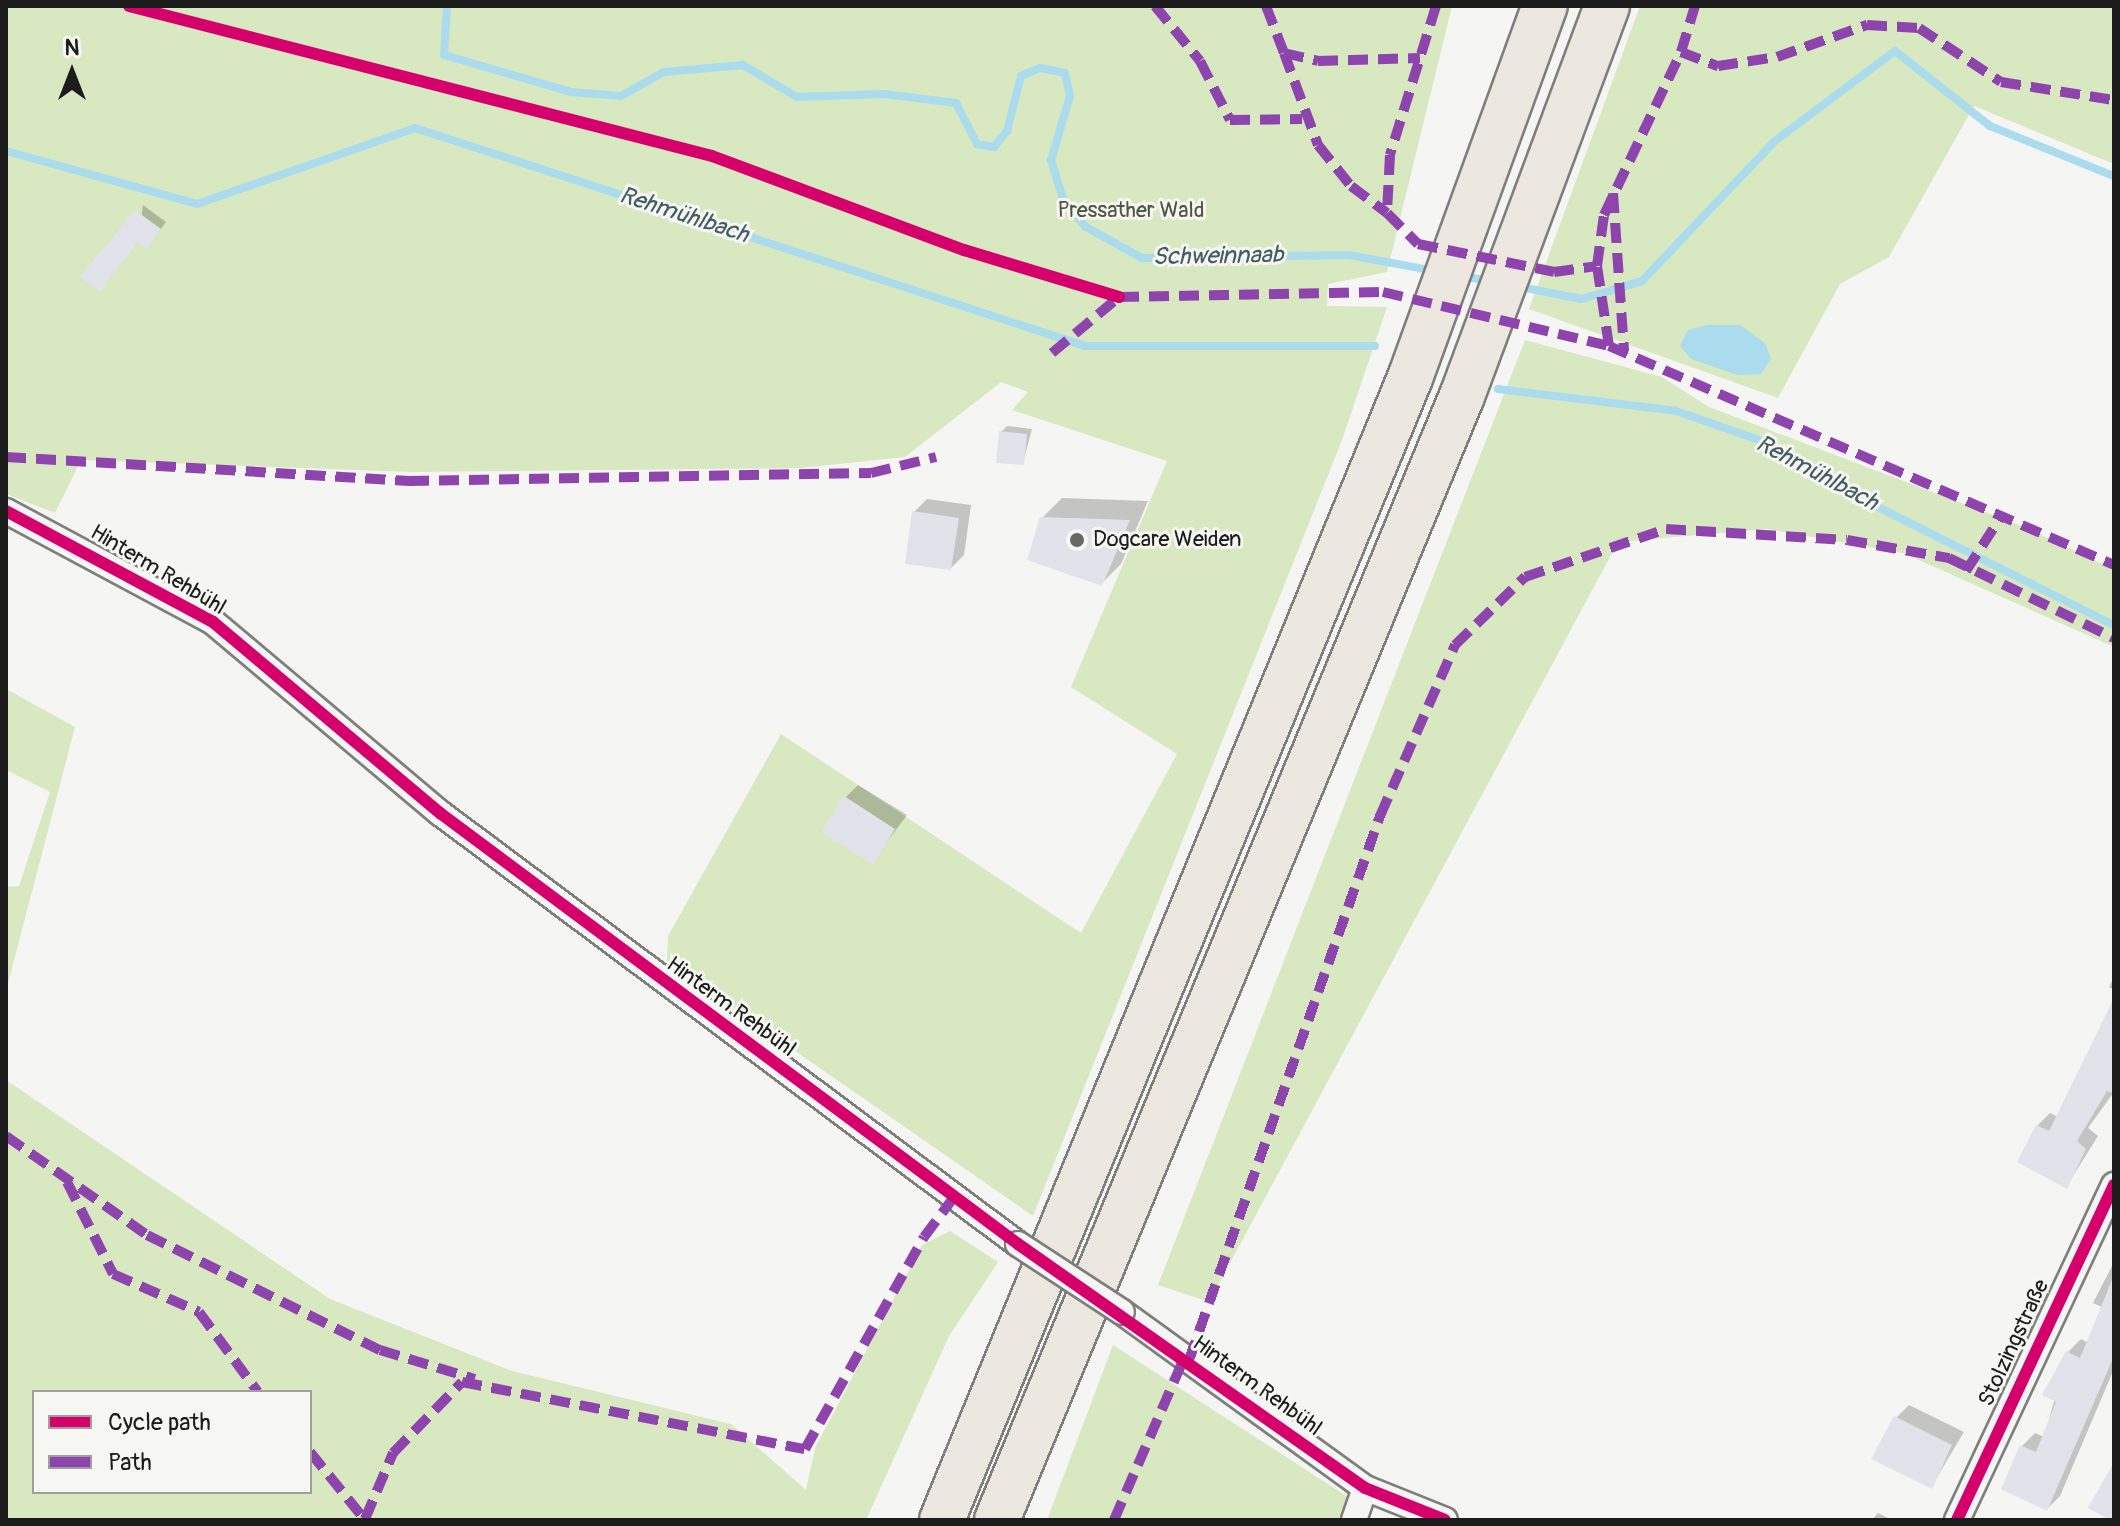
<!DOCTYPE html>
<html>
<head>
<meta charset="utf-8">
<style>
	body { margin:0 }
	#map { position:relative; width:2120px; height:1526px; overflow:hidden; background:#f5f5f3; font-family:Pangolin,sans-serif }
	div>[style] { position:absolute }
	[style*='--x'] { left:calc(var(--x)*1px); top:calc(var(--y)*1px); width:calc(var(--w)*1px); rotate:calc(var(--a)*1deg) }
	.green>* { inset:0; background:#d8e8c0 }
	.water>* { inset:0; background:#aadced }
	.shadow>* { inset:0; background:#0003 }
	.stream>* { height:8px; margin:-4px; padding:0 4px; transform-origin:4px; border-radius:4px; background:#aadced }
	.building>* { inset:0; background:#e2e2eb }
	.roads { filter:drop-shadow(2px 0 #7e7e7d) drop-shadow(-2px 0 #7e7e7d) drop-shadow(0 2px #7e7e7d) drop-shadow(0 -2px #7e7e7d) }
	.street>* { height:24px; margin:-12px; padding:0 12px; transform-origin:12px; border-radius:12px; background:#f5f5f3 }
	.highway>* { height:44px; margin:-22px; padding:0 22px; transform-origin:22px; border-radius:22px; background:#ece8df }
	.bridges { filter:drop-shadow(2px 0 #7e7e7d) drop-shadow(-2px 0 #7e7e7d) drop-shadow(0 2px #7e7e7d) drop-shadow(0 -2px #7e7e7d) }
	.street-bridge>* { height:24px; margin:-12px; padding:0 12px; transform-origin:12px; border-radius:12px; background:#f5f5f3 }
	.quiet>* { height:10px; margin-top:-5px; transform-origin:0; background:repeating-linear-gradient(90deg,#8e44ad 0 20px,transparent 0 30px) }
	.cycleway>* { height:12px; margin:-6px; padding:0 6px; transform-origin:6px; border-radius:6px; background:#d6006c }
	.dots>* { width:22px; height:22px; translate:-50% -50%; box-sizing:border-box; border:4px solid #f6f6f2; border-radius:50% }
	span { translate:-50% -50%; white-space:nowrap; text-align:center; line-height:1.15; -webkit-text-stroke:6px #f6f6f2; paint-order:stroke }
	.park-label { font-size:22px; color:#4d5641 }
	.poi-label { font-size:22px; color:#1c1c1c }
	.left { translate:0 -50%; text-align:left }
	.street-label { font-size:22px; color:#1c1c1c }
	.water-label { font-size:24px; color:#425c64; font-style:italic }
	.frame { position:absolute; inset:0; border:8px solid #1c1c1c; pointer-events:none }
	.legend { position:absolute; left:32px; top:1390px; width:280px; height:104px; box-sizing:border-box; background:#f6f6f2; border:2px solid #9f9f9c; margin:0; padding:10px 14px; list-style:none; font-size:24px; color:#1c1c1c }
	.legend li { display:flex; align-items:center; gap:16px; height:40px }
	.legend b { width:40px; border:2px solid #9f9f9c }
	.north { position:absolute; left:32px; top:32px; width:80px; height:80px; -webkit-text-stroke:6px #f6f6f2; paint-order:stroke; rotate:0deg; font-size:22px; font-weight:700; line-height:32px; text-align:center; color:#1c1c1c }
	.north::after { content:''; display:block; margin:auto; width:28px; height:36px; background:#1c1c1c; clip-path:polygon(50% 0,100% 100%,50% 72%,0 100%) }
</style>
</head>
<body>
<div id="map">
	<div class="green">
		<div style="clip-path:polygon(6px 6px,1452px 6px,1387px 272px,1328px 284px,1327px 306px,1387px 307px,1342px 440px,1033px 1216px,667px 962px,668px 936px,781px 734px,1081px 933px,1177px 754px,1071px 687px,1167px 461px,1012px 410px,1028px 392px,1001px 382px,905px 457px,801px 468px,412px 472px,81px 460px,55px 513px,6px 494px)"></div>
		<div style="clip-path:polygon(1640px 6px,2114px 6px,2114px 164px,1974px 106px,1889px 257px,1840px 284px,1778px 398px,1529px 309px)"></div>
		<div style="clip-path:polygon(1525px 340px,1662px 377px,1709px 407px,2022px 526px,2114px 569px,2114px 647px,1903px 553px,1767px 529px,1618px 542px,1209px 1302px,1158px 1285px)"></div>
		<div style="clip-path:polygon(6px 689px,75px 727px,6px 991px,6px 887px,19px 886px,50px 792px,6px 770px)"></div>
		<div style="clip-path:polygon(evenodd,6px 1080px,330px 1299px,512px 1371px,731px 1424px,806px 1490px,815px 1448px,922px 1245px,950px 1231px,998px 1262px,949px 1336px,866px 1520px,6px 1520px,6px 1080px,34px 1392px,310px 1392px,310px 1492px,34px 1492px,34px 1392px)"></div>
		<div style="clip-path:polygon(1113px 1345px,1351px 1499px,1343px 1520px,1047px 1520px)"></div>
	</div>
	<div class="water">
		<div style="clip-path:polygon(1707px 325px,1740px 325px,1765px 343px,1771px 359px,1761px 374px,1738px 375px,1691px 359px,1680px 346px,1688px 330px)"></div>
	</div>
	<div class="shadow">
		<div style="clip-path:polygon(143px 205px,166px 222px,153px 240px,138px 240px)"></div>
		<div style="clip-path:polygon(1007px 426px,1032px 429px,1023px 463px,1001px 432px)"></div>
		<div style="clip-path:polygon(1062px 498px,1148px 501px,1121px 564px,1101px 584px,1042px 518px)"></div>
		<div style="clip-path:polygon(927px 499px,971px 505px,964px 555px,951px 568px,914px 512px)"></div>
		<div style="clip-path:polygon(858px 785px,907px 815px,872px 862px,845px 798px)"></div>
		<div style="clip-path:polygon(2114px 977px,2114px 990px,2109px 987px)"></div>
		<div style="clip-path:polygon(2114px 1002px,2114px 1092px,2088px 1128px,2098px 1136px,2066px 1187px,2037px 1126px,2050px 1113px,2058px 1117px)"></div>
		<div style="clip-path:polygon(2114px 1262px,2114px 1369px,2060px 1496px,2047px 1509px,2022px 1446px,2035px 1433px,2044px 1437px,2068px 1352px,2081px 1339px,2088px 1343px,2102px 1307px,2093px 1303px)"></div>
		<div style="clip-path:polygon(1909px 1405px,1964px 1432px,1931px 1487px,1896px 1418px)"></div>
		<div style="clip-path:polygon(1878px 1513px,1892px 1520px,1872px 1520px)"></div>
	</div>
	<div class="stream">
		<div style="--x:447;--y:6;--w:49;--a:93.5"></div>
		<div style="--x:444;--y:55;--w:132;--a:16.2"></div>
		<div style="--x:571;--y:92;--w:50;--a:4.6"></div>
		<div style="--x:621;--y:96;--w:49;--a:-29.2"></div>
		<div style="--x:664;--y:72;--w:79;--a:-5.1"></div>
		<div style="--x:743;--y:65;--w:63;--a:30.7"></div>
		<div style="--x:797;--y:97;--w:87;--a:-2"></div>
		<div style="--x:884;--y:94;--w:73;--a:7.1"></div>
		<div style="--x:956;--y:103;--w:46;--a:62.9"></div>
		<div style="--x:977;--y:144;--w:17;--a:10"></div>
		<div style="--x:994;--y:147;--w:21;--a:-51"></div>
		<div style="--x:1007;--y:131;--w:57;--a:-75.7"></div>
		<div style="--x:1021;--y:76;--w:21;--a:-23"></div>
		<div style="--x:1040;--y:68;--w:25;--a:11"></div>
		<div style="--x:1065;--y:73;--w:24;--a:78"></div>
		<div style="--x:1070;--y:96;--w:67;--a:106.5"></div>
		<div style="--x:1051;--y:160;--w:44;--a:72.8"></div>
		<div style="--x:1064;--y:202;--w:33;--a:49"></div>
		<div style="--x:1086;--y:227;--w:64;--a:29"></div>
		<div style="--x:1142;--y:258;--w:207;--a:-0.8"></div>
		<div style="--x:1349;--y:255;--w:87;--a:10.5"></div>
		<div style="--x:6;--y:151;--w:198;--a:15.5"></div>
		<div style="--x:197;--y:204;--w:231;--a:-19.2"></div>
		<div style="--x:415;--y:128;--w:705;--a:18.02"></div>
		<div style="--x:1085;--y:346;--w:290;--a:0"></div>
		<div style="--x:1460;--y:276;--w:30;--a:9"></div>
		<div style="--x:1515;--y:286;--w:68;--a:11"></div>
		<div style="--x:1582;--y:299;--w:63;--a:-16.7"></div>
		<div style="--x:1642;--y:281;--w:193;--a:-46.5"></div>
		<div style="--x:1775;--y:141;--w:150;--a:-36.9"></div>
		<div style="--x:1895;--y:51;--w:121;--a:38.3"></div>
		<div style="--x:1990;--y:126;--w:134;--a:22"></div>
		<div style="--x:1498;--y:389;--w:179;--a:7"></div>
		<div style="--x:1676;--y:411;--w:94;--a:19.2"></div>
		<div style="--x:1765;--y:442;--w:106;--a:30.7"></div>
		<div style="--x:1856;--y:496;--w:288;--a:26.6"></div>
	</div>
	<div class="building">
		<div style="clip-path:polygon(135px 210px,161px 229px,147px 249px,138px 242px,99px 292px,80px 277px)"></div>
		<div style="clip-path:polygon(999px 431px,1027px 434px,1024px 465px,996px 463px)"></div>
		<div style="clip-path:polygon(912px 511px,959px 518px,951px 570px,905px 564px)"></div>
		<div style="clip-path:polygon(1040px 517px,1130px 520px,1102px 586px,1027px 560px)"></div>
		<div style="clip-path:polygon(844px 796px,895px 829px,873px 865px,821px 832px)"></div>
		<div style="clip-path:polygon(2114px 998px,2114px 1094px,2107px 1091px,2077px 1141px,2086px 1149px,2067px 1189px,2017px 1162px,2036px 1125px,2049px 1131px)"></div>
		<div style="clip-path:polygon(2114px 1275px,2114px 1356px,2047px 1511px,2001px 1489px,2020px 1445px,2036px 1452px,2056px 1402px,2042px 1395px,2066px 1351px,2080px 1358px)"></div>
		<div style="clip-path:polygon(1894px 1416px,1952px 1445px,1932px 1489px,1871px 1459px)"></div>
		<div style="clip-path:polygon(2114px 1462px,2114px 1520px,2110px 1520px,2088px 1508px)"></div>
	</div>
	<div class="roads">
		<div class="street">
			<div style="--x:6;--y:511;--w:235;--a:28.2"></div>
			<div style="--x:213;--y:622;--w:297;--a:40.1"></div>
			<div style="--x:440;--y:813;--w:721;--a:36.71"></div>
			<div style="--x:1122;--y:1312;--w:300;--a:35.9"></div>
			<div style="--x:1365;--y:1488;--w:86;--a:21.8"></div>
			<div style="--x:1354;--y:1520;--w:34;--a:-71"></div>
			<div style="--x:1957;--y:1520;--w:370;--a:-64.9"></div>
		</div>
		<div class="highway">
			<div style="--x:942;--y:1520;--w:1234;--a:-67.72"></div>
			<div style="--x:1410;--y:378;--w:396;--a:-70.1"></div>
			<div style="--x:997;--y:1520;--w:1216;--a:-67.53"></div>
			<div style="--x:1462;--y:396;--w:416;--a:-69.6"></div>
		</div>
	</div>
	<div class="bridges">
		<div class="street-bridge">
			<div style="--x:1018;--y:1244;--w:124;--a:33.2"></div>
		</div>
	</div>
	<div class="quiet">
		<div style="--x:1155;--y:6;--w:71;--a:50.7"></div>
		<div style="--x:1200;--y:61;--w:66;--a:63"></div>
		<div style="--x:1230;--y:120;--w:72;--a:-0.8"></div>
		<div style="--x:1266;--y:6;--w:50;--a:69"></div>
		<div style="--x:1284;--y:53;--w:35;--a:13"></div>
		<div style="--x:1318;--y:61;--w:102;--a:-1.7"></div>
		<div style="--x:1436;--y:6;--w:156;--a:107.2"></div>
		<div style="--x:1390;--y:155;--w:58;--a:93"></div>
		<div style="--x:1387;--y:213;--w:44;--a:45"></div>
		<div style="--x:1418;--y:244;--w:139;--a:11.6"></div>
		<div style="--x:1554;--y:272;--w:43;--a:-7.9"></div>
		<div style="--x:1681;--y:52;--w:40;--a:21"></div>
		<div style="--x:1718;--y:66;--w:60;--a:-8.7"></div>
		<div style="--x:1777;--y:57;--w:96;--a:-19.6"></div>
		<div style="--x:1867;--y:25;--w:52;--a:3.3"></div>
		<div style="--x:1919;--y:28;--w:98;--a:33.4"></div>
		<div style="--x:2001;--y:82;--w:114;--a:9.1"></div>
		<div style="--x:1284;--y:53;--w:98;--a:69.7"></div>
		<div style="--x:1318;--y:145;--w:53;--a:51.2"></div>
		<div style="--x:1351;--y:186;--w:45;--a:36.9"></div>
		<div style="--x:1613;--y:193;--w:159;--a:86"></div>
		<div style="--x:1609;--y:346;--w:81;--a:-98.5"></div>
		<div style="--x:1597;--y:266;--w:51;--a:-82.2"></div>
		<div style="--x:1604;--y:215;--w:180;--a:-64.7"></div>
		<div style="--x:1681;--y:52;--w:48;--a:-73.1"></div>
		<div style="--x:1052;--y:353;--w:87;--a:-39.9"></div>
		<div style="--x:1119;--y:297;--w:264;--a:-1.1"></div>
		<div style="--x:1383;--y:292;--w:232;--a:13.4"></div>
		<div style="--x:1609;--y:346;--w:550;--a:23.44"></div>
		<div style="--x:6;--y:457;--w:404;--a:3.4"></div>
		<div style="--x:409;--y:481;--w:462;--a:-1"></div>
		<div style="--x:871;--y:473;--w:67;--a:-13.8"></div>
		<div style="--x:1966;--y:571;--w:67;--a:-57.3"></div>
		<div style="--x:6;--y:1136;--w:172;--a:35.1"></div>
		<div style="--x:147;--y:1235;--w:260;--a:26.3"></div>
		<div style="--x:380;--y:1350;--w:99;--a:17"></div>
		<div style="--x:67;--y:1182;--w:103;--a:63.4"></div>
		<div style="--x:113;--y:1274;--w:94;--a:23.8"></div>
		<div style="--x:199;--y:1312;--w:99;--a:53.6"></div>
		<div style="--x:1189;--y:1360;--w:577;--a:-70.65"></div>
		<div style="--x:1380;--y:816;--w:187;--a:-66.3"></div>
		<div style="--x:1455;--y:645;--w:98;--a:-44.2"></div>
		<div style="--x:1525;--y:577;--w:149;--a:-18.8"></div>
		<div style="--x:1666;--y:529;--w:181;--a:3.5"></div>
		<div style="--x:1847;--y:540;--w:104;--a:10"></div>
		<div style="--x:1949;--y:558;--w:183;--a:25.9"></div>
		<div style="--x:310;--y:1452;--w:87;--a:51"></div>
		<div style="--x:365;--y:1519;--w:72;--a:-67"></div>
		<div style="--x:393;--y:1453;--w:99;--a:-45.8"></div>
		<div style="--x:462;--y:1382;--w:349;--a:11.1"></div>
		<div style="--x:805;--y:1449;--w:243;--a:-60.7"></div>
		<div style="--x:924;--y:1237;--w:50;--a:-53.1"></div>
		<div style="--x:1114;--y:1520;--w:176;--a:-66.6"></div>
	</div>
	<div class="cycleway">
		<div style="--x:129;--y:6;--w:602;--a:14.43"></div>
		<div style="--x:712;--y:156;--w:269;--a:20.5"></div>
		<div style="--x:964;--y:250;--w:162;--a:16.9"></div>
		<div style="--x:6;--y:511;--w:235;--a:28.2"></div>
		<div style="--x:213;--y:622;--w:297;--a:40.1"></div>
		<div style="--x:440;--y:813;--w:721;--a:36.71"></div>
		<div style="--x:1018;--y:1244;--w:424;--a:35.1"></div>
		<div style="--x:1365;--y:1488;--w:86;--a:21.8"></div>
		<div style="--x:1957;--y:1520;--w:370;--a:-64.9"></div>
	</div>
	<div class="dots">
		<div style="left:1077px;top:540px;background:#686867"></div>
	</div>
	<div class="park-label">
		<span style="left:1131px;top:211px">Pressather Wald</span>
	</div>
	<div class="poi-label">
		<span class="left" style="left:1093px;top:540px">Dogcare Weiden</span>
	</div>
	<div class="street-label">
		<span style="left:158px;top:570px;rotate:31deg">Hinterm Rehbühl</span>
		<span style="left:731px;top:1007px;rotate:36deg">Hinterm Rehbühl</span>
		<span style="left:2014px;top:1343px;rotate:-65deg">Stolzingstraße</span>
		<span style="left:1257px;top:1386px;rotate:36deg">Hinterm Rehbühl</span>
	</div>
	<div class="water-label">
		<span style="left:684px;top:215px;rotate:18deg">Rehmühlbach</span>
		<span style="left:1218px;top:256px;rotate:-1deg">Schweinnaab</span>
		<span style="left:1817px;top:473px;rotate:28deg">Rehmühlbach</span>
	</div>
	<div class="frame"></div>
	<ul class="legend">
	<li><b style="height:10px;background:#d6006c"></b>Cycle path</li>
	<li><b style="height:10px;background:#8e44ad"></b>Path</li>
	</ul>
	<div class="north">N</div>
</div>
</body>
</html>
